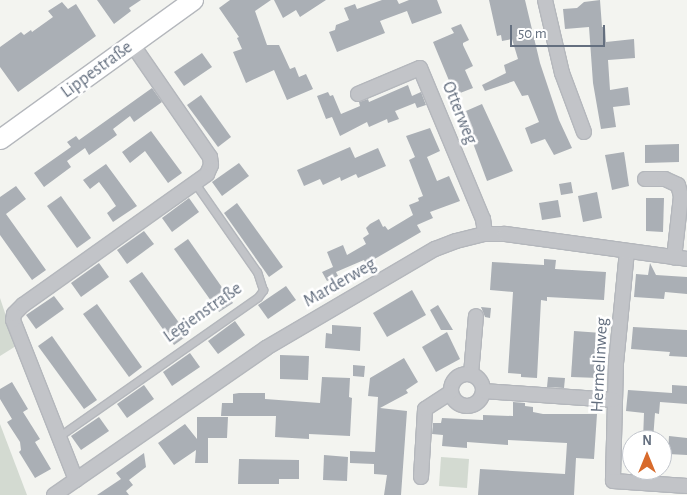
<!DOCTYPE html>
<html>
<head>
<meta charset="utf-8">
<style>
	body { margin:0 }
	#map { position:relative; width:687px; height:495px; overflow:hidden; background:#f3f4f0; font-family:"Alegreya Sans",sans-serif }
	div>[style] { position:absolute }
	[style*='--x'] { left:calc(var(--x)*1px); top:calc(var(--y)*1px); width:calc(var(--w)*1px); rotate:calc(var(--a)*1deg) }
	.green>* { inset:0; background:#d3dad1 }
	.building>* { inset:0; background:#aaafb5 }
	.roads { filter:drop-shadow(1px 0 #b4b7bc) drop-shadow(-1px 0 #b4b7bc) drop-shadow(0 1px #b4b7bc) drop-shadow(0 -1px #b4b7bc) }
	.service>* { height:7px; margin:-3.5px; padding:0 3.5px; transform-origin:3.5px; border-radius:3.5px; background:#c2c4c8 }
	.minor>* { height:14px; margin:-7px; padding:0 7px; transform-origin:7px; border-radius:7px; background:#c2c4c8 }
	.minor>.ring { margin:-7px; padding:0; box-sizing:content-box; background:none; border:14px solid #c2c4c8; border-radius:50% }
	.secondary>* { height:19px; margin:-9.5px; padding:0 9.5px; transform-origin:9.5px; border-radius:9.5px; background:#fff }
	span { translate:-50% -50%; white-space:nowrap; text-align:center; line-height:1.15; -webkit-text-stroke:5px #fff; paint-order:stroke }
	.street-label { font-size:18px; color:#646f7f }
	.north { position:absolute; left:622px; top:430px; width:50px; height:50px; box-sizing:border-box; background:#fff; border:1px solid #c1c5cc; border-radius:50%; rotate:0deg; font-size:14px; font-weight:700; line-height:20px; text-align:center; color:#646f7f }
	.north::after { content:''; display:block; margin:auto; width:18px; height:22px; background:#d86b2c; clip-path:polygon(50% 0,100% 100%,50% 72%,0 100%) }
	.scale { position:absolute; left:510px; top:25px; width:95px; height:22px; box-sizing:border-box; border:2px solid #646f7f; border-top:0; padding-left:6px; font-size:15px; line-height:18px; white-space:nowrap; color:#646f7f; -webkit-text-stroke:4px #fff; paint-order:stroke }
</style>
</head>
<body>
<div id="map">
	<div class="green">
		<div style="clip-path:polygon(0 298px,16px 346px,0 356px)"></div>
		<div style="clip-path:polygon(0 424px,27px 495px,0 495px)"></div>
		<div style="clip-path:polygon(441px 457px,469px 459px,467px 488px,439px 486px)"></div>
	</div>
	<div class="building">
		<div style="clip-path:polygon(97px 0,141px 0,129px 8px,131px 11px,114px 24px)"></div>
		<div style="clip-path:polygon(230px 0,271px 0,255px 11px,267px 45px,279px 45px,290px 69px,295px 67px,299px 77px,306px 74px,313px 89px,287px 100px,274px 70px,246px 83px,233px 52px,242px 49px,237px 38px,239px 37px,219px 8px)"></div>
		<div style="clip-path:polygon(274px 0,326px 0,300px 17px,296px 10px,283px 18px)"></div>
		<div style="clip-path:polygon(382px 0,397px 0,399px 4px,409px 0,437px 0,442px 13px,412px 24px,407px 11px,380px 21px,385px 33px,337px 52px,329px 32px,335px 30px,336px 25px,349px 20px,344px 8px,355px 4px,357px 9px)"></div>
		<div style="clip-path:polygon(489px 0,525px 0,540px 63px,559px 120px,572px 148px,554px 155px,545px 139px,531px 144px,525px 128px,539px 122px,528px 95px,522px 96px,514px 81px,485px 91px,482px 85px,506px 73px,504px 65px,518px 59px,512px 39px,502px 41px,501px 35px,497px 36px)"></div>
		<div style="clip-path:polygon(600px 0,602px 27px,605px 27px,606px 42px,634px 39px,635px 58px,608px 60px,610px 90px,628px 87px,630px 105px,613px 107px,616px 127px,601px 129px,593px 83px,589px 27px,565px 29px,563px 9px,577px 8px,584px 2px)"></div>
		<div style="clip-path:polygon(62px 2px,68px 9px,76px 4px,96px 36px,18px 92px,0 67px,0 47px,21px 32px,24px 35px,31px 30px,32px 32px,53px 17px,48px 11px)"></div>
		<div style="clip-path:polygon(461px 24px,469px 40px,463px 43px,463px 45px,473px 66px,465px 70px,473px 88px,455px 95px,433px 42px,454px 33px,451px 28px)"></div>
		<div style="clip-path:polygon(202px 53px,212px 67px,184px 86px,174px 72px)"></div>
		<div style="clip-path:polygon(408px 85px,412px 96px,421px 92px,426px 105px,417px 108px,415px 103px,395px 111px,399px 119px,388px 123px,387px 119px,369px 127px,367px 122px,340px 136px,332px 117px,326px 119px,317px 96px,328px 92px,330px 96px,333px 95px,341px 114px,360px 106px,359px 102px,368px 99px,369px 102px)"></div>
		<div style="clip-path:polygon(152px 88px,162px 102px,134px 122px,130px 116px,113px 129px,117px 135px,89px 155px,85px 148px,67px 161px,71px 167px,44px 187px,34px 173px,71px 147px,67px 142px,76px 136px,79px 140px)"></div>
		<div style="clip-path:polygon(201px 95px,231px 137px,218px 147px,187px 105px)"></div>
		<div style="clip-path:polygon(482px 104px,513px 171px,487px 181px,470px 135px,459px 114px)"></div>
		<div style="clip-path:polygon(430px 128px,440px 151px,427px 157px,437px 181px,449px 176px,460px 201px,430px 212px,433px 218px,417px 225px,421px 232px,366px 264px,364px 260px,336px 272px,338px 276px,327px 281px,322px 272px,333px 267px,327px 252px,343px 245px,347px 255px,366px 244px,363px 238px,369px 234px,366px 228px,370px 224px,379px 219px,383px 227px,385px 226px,388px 230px,413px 215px,409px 205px,419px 201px,418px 198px,423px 196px,409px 160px,415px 157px,406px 136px)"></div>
		<div style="clip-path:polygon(151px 131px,182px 173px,168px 183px,145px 151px,130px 163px,122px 152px)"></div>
		<div style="clip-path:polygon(679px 144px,679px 162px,645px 163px,645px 145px)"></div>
		<div style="clip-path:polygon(350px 147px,355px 158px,378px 148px,386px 166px,358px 178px,356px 174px,341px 181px,340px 177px,323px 185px,320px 179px,304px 186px,297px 170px)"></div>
		<div style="clip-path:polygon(624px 152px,629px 186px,612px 190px,605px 155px)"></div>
		<div style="clip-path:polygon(239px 163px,249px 176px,222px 196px,212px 182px)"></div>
		<div style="clip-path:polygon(106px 164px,137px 206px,113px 222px,107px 213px,116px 206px,108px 194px,99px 182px,90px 189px,83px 180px)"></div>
		<div style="clip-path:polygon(571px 182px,573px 193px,561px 195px,559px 184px)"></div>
		<div style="clip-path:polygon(16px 186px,26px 199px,6px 214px,46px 270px,32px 280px,0 235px,0 197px)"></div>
		<div style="clip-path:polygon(597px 192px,602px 218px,583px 222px,578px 196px)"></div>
		<div style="clip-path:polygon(61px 196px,91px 238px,77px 248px,47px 206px)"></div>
		<div style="clip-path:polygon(189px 198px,199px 212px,172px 232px,162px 218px)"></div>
		<div style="clip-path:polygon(646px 198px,664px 198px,663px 232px,646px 231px)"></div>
		<div style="clip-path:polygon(558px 200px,561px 217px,542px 220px,539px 203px)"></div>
		<div style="clip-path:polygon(237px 203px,283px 267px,269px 277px,224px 213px)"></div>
		<div style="clip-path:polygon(144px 231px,154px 244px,127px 264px,117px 250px)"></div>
		<div style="clip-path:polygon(188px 239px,233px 303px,219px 312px,174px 249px)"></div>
		<div style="clip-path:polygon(544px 259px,556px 260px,555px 269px,606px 272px,604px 300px,547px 297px,547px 301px,541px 300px,537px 378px,521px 377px,521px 374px,508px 373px,513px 292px,490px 290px,492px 262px,544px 265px)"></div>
		<div style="clip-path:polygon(99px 263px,109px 277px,81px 297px,71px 283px)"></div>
		<div style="clip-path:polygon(650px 263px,656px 275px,687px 277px,687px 294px,665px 292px,664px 299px,634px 297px,636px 274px,648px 275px)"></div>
		<div style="clip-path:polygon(142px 272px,188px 335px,174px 345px,129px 281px)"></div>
		<div style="clip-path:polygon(286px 286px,296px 300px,268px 319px,258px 305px)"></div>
		<div style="clip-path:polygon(412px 290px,426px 315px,387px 337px,373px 313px)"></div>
		<div style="clip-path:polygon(54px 296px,64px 309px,36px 329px,26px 315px)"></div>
		<div style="clip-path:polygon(97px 304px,142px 367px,129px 377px,83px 314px)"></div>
		<div style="clip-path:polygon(438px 305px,453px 330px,441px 330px,430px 310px)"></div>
		<div style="clip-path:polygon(481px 307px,491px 308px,490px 318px,485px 317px)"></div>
		<div style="clip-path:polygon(235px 321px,245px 335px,218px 354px,208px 341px)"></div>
		<div style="clip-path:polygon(332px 325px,361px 327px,360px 351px,325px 348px,326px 333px,332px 334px)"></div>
		<div style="clip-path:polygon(633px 327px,687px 330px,687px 357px,669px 356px,670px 352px,631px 349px)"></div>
		<div style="clip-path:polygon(574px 331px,602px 333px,599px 378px,571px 377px)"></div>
		<div style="clip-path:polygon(447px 332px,460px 359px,436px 372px,422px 347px)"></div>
		<div style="clip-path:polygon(52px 336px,97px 400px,84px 409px,38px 346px)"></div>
		<div style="clip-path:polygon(190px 353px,200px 367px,172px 386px,163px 372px)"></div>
		<div style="clip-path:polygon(280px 355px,309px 356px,308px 380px,280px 379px)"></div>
		<div style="clip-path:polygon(404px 358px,418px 382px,406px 390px,408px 393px,380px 408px,407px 411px,401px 495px,384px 495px,387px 475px,374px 474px,374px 464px,350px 463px,350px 451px,375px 452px,378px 397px,368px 396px,370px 378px)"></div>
		<div style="clip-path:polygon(353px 365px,365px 366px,364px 377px,353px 376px)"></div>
		<div style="clip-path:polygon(322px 377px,350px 378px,349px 397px,352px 398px,350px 436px,309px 434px,309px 439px,275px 437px,276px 416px,221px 416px,222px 403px,233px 403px,233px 394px,239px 393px,265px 393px,265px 399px,320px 403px)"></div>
		<div style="clip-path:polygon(548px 377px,565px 378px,564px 388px,547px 387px)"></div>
		<div style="clip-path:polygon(12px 382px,28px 409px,23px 412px,40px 439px,35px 442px,51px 469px,35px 478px,19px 452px,21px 450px,20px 442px,7px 422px,12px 419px,0 399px,0 389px)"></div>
		<div style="clip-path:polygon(144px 385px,154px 399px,127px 418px,117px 404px)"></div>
		<div style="clip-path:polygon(672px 385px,687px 386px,687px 404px,660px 402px,659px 414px,655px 413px,653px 440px,643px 440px,644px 413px,626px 411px,628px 390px,672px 393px)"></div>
		<div style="clip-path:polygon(513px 402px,525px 403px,525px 406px,533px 407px,533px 412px,543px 414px,597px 414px,594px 459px,576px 458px,574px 495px,478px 495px,480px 469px,565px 474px,567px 443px,508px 440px,508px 445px,467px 442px,467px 448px,454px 447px,442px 446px,443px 435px,432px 434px,433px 423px,441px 423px,442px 418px,483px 420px,483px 415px,513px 416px)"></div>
		<div style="clip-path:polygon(99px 417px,109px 431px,81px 450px,71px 436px)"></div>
		<div style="clip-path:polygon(197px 417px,228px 417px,227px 438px,208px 438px,208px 463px,195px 463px,196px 450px,174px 465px,158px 443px,185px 424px,197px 439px)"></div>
		<div style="clip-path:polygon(669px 436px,687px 438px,687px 455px,668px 454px)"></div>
		<div style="clip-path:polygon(144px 453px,146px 467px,129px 480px,133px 485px,126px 491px,129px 495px,97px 495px,121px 479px,116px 473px)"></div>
		<div style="clip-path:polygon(324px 455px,348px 457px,347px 481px,323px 480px)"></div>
		<div style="clip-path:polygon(239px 459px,299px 460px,299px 479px,279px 479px,279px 484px,238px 484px)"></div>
	</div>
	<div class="roads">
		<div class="service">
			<div style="--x:58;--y:437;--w:244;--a:-35"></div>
			<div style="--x:258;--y:297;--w:9;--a:-54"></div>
			<div style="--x:263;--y:290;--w:19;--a:-108"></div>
			<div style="--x:257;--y:272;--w:108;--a:-124.9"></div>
		</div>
		<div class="minor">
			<div style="--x:545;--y:0;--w:75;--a:76.9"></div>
			<div style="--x:562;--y:73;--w:63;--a:69.6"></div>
			<div style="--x:358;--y:94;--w:67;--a:-22.8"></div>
			<div style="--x:420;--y:68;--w:164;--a:67.4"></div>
			<div style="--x:483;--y:219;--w:15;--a:82"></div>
			<div style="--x:645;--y:179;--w:20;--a:0"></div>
			<div style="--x:665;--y:179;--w:14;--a:25"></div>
			<div style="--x:678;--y:185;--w:11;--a:75"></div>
			<div style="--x:681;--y:196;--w:62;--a:96.4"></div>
			<div style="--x:627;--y:251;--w:113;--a:95.6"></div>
			<div style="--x:616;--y:363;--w:118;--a:91.5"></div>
			<div style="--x:613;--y:481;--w:74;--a:3.9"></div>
			<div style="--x:471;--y:374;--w:58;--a:-85.1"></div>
			<div class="ring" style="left:451px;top:374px;width:18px;height:18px"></div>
			<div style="--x:483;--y:391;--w:131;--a:3.9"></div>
			<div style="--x:421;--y:477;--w:68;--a:-86.6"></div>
			<div style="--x:425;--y:409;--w:31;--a:-33"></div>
			<div style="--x:76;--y:480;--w:172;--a:-111.5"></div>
			<div style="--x:13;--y:320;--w:6;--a:-81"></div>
			<div style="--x:14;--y:314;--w:13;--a:-45"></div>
			<div style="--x:23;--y:305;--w:226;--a:-35.4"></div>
			<div style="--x:207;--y:174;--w:10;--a:-66"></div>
			<div style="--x:211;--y:165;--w:8;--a:-97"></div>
			<div style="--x:210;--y:157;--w:137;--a:-124.6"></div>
			<div style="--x:54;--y:495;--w:258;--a:-34.7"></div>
			<div style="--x:266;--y:348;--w:196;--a:-30.4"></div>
			<div style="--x:435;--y:249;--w:22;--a:-21"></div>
			<div style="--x:456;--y:241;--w:30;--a:-14"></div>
			<div style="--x:485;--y:234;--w:20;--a:0"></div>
			<div style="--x:505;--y:234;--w:184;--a:7.8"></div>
		</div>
		<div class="secondary">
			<div style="--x:0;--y:139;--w:238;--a:-35.8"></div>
		</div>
	</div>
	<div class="street-label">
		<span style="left:97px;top:70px;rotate:-36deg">Lippestraße</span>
		<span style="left:459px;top:113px;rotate:68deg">Otterweg</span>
		<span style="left:340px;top:283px;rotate:-30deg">Marderweg</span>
		<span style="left:203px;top:313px;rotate:-35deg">Legienstraße</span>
		<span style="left:600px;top:365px;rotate:-87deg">Hermelinweg</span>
	</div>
	<div class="north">N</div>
	<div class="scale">50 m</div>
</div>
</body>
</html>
